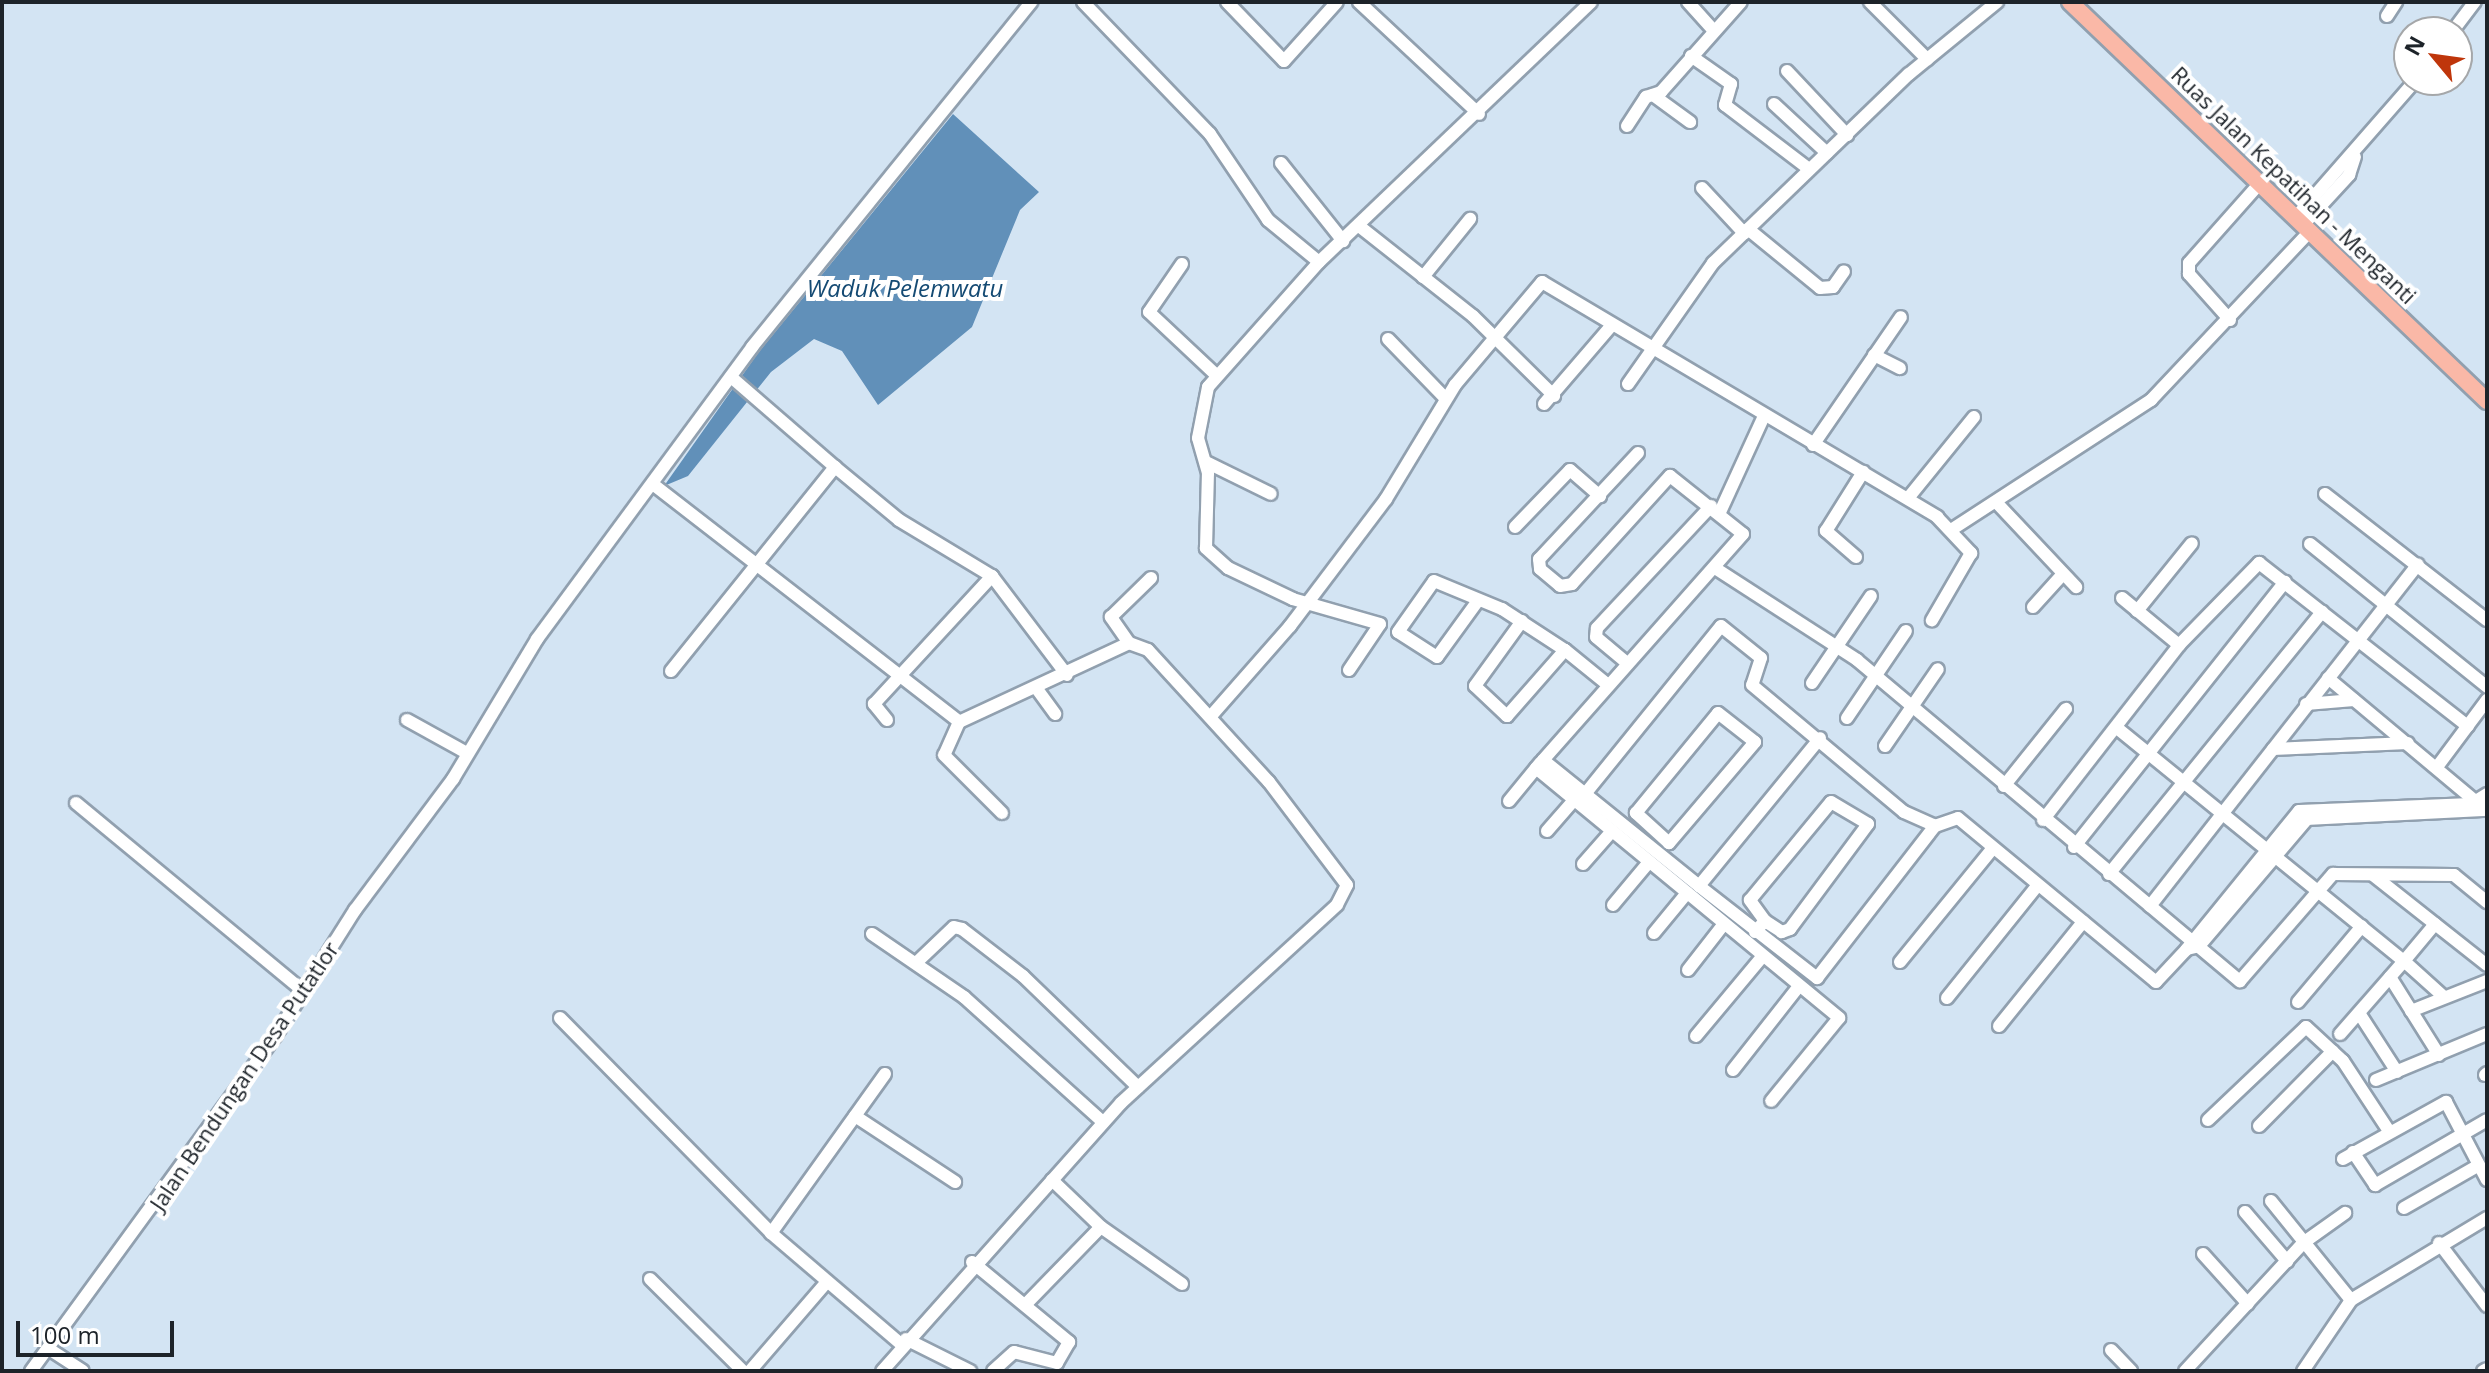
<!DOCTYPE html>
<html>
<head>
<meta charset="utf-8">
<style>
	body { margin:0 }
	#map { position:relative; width:2489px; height:1373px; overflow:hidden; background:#d3e4f3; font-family:"Open Sans",sans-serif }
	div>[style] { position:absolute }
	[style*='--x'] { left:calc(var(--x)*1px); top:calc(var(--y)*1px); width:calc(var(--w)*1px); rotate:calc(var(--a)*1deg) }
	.water>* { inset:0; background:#6190b9 }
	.roads { filter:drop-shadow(2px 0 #91a0af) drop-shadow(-2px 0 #91a0af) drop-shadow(0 2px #91a0af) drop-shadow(0 -2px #91a0af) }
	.minor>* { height:12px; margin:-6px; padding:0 6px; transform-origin:6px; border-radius:6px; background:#fff }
	.major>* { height:16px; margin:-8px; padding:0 8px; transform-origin:8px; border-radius:8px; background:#fab8a7 }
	span { translate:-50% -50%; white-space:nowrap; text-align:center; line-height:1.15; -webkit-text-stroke:8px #fff; paint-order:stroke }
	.street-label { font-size:22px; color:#1d2329 }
	.water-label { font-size:24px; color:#144a73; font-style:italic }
	.frame { position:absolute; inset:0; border:4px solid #1d2329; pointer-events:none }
	.north { position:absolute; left:2393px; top:16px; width:80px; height:80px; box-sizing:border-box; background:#fff; border:2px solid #a5a7a9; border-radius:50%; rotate:299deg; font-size:22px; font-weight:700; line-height:32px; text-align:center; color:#1d2329 }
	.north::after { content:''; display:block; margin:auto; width:28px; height:36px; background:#bf360b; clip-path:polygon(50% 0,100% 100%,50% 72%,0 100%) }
	.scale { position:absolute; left:16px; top:1321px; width:158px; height:36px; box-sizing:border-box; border:4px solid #1d2329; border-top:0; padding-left:10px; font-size:24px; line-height:28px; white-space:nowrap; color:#1d2329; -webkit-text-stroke:6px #fff; paint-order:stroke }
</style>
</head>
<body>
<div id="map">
	<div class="water">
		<div style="clip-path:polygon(953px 114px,1039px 192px,1020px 210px,972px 327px,878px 405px,842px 351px,814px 339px,771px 372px,688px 476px,664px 486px,758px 353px)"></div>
	</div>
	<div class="roads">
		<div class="minor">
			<div style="--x:1083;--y:2;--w:183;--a:46.1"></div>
			<div style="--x:1210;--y:134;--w:104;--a:56"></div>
			<div style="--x:1268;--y:220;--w:66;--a:39.5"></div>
			<div style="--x:1227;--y:2;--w:82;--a:46"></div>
			<div style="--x:1284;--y:61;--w:79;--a:-48.1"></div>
			<div style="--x:1359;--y:2;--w:164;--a:43"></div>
			<div style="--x:1688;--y:2;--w:36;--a:48"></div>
			<div style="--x:1870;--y:2;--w:81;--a:45"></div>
			<div style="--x:2387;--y:16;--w:17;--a:-57"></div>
			<div style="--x:2452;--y:32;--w:38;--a:-53"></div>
			<div style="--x:1691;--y:56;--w:49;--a:35"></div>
			<div style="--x:1731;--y:84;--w:22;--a:106"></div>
			<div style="--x:1725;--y:105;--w:106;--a:37.3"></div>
			<div style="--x:1787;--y:71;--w:88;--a:46.8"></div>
			<div style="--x:1653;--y:95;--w:46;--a:36.1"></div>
			<div style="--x:1774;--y:104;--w:72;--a:42.8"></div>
			<div style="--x:1627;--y:126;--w:35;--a:-57"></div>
			<div style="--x:1646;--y:97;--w:16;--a:-18"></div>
			<div style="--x:1661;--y:92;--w:120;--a:-48.4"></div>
			<div style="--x:1281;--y:163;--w:100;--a:51.5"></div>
			<div style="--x:1702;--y:188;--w:62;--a:47"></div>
			<div style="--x:2296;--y:217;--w:182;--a:-48.8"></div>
			<div style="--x:2304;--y:224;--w:67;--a:-47.4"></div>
			<div style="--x:2349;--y:175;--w:19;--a:-72"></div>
			<div style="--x:1359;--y:226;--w:145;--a:38.3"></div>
			<div style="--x:1473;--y:316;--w:114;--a:44.6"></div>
			<div style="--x:1748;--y:229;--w:93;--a:39.3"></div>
			<div style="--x:1820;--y:288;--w:13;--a:-4"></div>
			<div style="--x:1833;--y:287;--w:19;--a:-55"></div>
			<div style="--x:1182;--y:264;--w:58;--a:124.5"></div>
			<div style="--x:1149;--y:312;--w:89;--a:43.2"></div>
			<div style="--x:1423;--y:277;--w:75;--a:-51"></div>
			<div style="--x:2230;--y:320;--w:62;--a:-131.7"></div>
			<div style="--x:2189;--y:274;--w:11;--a:-90"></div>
			<div style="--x:2189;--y:263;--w:107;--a:-48.4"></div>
			<div style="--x:1388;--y:339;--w:83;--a:46"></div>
			<div style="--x:1874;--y:355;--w:29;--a:27"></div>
			<div style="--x:731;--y:377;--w:138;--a:40.9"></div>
			<div style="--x:1628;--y:384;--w:148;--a:-54.9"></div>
			<div style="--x:1713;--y:263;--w:272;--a:-44"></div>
			<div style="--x:1909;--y:74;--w:114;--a:-39.3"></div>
			<div style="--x:1544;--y:404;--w:104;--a:-49.3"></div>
			<div style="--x:1813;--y:445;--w:155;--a:-55.5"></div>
			<div style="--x:1638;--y:453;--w:145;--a:133"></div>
			<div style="--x:1539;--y:559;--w:10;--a:84"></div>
			<div style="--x:1540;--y:569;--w:26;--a:40"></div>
			<div style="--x:1560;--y:586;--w:12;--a:-9"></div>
			<div style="--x:1572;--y:584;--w:146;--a:-47.8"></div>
			<div style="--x:1670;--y:476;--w:93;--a:38.5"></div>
			<div style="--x:1743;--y:534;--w:302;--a:131.5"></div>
			<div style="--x:1543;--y:760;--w:201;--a:38.9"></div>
			<div style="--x:1699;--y:886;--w:191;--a:-50.7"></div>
			<div style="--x:1206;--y:462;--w:72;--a:26.2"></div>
			<div style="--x:654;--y:485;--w:386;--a:37.8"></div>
			<div style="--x:959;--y:722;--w:187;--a:-24.9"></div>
			<div style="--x:1129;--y:643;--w:20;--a:20"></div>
			<div style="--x:1148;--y:650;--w:179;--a:47.5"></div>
			<div style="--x:1269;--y:782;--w:129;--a:52.9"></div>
			<div style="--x:1347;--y:885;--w:22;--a:117"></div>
			<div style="--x:1337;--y:905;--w:293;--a:137.5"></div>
			<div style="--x:1121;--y:1103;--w:359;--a:131.7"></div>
			<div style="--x:2325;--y:494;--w:205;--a:37.9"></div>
			<div style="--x:1909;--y:497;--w:103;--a:-50.9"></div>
			<div style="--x:1996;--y:502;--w:117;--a:46.7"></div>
			<div style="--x:1720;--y:512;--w:103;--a:-65.4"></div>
			<div style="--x:1515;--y:527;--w:79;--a:-46"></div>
			<div style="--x:1570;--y:470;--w:40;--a:41"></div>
			<div style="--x:1951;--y:530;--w:239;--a:-33"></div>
			<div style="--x:2151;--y:400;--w:232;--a:-46.7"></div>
			<div style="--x:2310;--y:544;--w:228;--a:38.9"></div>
			<div style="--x:1856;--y:557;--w:40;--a:-139"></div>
			<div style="--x:1826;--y:531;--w:70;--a:-57.9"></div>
			<div style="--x:1715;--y:568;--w:169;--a:32.9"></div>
			<div style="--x:1857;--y:660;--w:500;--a:40"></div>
			<div style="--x:2240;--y:981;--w:142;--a:-49"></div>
			<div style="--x:2333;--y:874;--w:121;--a:0.5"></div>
			<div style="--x:2454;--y:875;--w:43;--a:39.3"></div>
			<div style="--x:2122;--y:598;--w:74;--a:39.5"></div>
			<div style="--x:1477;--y:602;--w:68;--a:126"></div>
			<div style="--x:1437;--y:657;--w:46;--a:-147.3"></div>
			<div style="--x:1398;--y:632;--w:62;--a:-54.8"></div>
			<div style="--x:1434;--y:581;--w:74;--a:22.4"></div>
			<div style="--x:1502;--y:609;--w:75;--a:33.1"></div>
			<div style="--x:2033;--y:607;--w:43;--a:-47.8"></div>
			<div style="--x:2137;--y:611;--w:87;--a:-51"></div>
			<div style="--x:1522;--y:621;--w:80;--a:125.9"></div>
			<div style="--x:1475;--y:686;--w:44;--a:43.2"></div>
			<div style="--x:1507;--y:716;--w:88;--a:-48.7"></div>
			<div style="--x:1565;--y:650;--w:55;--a:39.1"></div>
			<div style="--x:1129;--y:643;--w:32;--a:-125"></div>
			<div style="--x:1111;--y:617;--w:56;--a:-44.3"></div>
			<div style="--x:1627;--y:663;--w:40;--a:-140"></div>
			<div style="--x:1596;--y:637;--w:9;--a:-84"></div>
			<div style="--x:1597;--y:628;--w:167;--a:-46.9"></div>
			<div style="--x:1349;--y:670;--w:55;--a:-56"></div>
			<div style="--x:1380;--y:624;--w:91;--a:-164"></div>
			<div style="--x:1293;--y:599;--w:72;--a:-154.5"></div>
			<div style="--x:1228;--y:568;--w:30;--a:-138"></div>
			<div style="--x:1206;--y:548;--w:75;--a:-88.5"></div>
			<div style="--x:1208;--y:473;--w:36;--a:-106"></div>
			<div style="--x:1198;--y:438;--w:52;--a:-78.9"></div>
			<div style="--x:1208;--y:387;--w:167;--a:-48.4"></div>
			<div style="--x:1319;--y:262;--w:376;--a:-43.7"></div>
			<div style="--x:671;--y:671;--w:262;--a:-51.2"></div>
			<div style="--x:835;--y:467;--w:83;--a:39.6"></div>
			<div style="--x:899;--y:520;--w:109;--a:31.1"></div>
			<div style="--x:992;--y:576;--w:124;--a:52.9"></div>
			<div style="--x:2328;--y:678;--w:199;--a:39.9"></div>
			<div style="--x:1812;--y:683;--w:105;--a:-55.9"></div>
			<div style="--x:1037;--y:689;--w:31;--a:54"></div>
			<div style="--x:2306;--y:704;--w:48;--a:-4.8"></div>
			<div style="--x:1718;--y:713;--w:47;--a:38.1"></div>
			<div style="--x:1755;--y:742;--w:133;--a:130.4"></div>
			<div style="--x:1669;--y:843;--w:45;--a:-137.7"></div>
			<div style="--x:1636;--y:813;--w:129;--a:-50.6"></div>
			<div style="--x:1211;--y:716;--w:120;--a:-48.7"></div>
			<div style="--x:1290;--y:626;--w:159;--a:-52.9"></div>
			<div style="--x:1386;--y:499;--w:133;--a:-58.8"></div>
			<div style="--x:1455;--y:385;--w:135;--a:-49.8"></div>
			<div style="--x:1542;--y:282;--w:460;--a:30.7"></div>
			<div style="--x:1937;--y:517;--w:50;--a:46.6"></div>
			<div style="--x:1971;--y:553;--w:78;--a:120.2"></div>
			<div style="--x:1847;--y:718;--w:105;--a:-55.9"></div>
			<div style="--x:407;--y:720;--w:68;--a:28.8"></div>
			<div style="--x:887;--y:720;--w:21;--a:-129"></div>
			<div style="--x:874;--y:704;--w:174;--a:-47.3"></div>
			<div style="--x:959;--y:722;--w:36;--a:114"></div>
			<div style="--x:944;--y:755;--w:82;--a:45"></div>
			<div style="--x:2117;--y:728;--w:370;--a:39.1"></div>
			<div style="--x:2404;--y:961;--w:97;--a:131.2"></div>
			<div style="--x:1885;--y:746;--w:93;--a:-55.5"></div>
			<div style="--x:2273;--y:749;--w:135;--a:-2.5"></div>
			<div style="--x:2437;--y:767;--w:84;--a:-53.3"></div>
			<div style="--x:1536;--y:768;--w:393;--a:39.5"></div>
			<div style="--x:1839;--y:1018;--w:107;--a:129.3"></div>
			<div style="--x:2004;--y:786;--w:99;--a:-51.2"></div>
			<div style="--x:1585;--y:794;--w:216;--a:-51"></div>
			<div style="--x:1721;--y:626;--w:51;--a:38.7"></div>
			<div style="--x:1761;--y:658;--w:28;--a:108"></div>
			<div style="--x:1752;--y:685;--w:198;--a:39.9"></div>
			<div style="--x:1904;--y:812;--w:34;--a:24"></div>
			<div style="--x:1935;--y:826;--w:24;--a:-19"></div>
			<div style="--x:1958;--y:818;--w:257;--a:39.6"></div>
			<div style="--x:2156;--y:982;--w:45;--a:-46.8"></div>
			<div style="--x:2487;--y:794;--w:19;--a:148"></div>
			<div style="--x:2471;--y:804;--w:172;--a:177.7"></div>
			<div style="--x:2299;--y:811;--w:178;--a:129.1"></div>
			<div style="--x:2187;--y:949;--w:12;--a:-14"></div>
			<div style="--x:2199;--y:946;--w:167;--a:-49.6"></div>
			<div style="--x:2307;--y:819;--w:180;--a:-2.9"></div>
			<div style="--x:1509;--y:801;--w:50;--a:-50.6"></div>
			<div style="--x:76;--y:803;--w:293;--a:39.6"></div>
			<div style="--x:2043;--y:820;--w:222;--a:-52.1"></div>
			<div style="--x:2179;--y:645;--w:115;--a:-45.7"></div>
			<div style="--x:2259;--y:563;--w:265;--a:38"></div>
			<div style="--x:1547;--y:831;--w:41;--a:-48.9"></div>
			<div style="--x:2074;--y:847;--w:339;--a:-51.5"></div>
			<div style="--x:1583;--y:864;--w:44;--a:-48.7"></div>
			<div style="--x:2109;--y:874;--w:338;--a:-50.9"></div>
			<div style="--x:2373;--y:875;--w:145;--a:38.3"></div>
			<div style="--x:1699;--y:886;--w:150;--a:37.9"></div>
			<div style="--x:1817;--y:978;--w:192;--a:-52.2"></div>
			<div style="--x:1613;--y:905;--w:56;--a:-50.1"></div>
			<div style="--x:2150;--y:906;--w:434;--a:-51.9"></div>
			<div style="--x:2435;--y:924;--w:48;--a:130"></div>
			<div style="--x:2404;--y:961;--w:54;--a:42"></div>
			<div style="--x:1755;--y:932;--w:15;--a:-48"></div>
			<div style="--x:1765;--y:921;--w:26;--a:-126"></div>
			<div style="--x:1750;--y:900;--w:127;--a:-50.4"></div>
			<div style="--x:1831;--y:802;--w:43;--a:30.7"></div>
			<div style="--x:1868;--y:824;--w:131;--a:126.6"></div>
			<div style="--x:1790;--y:929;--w:9;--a:159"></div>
			<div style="--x:1782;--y:932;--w:20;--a:-147"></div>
			<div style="--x:1654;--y:933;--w:52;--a:-50.5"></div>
			<div style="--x:872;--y:934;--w:112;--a:34.4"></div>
			<div style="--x:964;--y:997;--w:187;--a:42"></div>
			<div style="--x:1900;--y:962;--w:147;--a:-50.8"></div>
			<div style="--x:916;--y:963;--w:52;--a:-43.5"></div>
			<div style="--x:954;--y:927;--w:8;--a:14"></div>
			<div style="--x:962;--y:929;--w:77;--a:37.6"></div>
			<div style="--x:1023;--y:976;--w:160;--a:44"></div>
			<div style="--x:1688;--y:970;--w:58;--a:-52"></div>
			<div style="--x:2390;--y:977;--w:92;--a:57.9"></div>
			<div style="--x:1947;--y:998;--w:145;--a:-51.2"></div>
			<div style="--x:2298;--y:1002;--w:99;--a:-49.9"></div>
			<div style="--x:2411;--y:1011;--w:82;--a:-21.5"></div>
			<div style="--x:2359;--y:1013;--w:70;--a:57.2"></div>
			<div style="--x:560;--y:1018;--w:301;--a:45.5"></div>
			<div style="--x:1999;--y:1026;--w:134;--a:-51.1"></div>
			<div style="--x:1696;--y:1036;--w:104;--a:-50.1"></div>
			<div style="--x:1733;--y:1070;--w:107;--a:-51.8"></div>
			<div style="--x:885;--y:1074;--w:196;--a:125.6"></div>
			<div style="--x:771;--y:1233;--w:171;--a:40.5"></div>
			<div style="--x:2485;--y:1075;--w:3;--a:-45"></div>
			<div style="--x:2376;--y:1080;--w:120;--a:-22.5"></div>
			<div style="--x:855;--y:1116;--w:120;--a:33.4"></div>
			<div style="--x:2208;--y:1120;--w:135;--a:-43.5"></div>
			<div style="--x:2306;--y:1027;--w:50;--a:42.6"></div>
			<div style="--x:2343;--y:1061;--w:84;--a:56.7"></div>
			<div style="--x:2259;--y:1126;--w:105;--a:-45.4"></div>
			<div style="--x:2353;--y:1152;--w:40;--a:56"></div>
			<div style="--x:2375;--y:1185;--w:129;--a:-30.1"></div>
			<div style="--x:2343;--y:1159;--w:118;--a:-29"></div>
			<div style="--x:2446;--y:1102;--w:88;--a:62.3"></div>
			<div style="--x:1052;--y:1180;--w:68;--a:43.8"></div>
			<div style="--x:1101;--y:1227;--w:99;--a:35.1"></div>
			<div style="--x:2271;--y:1201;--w:127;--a:51.1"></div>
			<div style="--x:2404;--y:1208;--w:86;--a:-29.8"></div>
			<div style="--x:2245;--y:1212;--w:65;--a:49.4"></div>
			<div style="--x:2439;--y:1243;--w:79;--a:52.7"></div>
			<div style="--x:2203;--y:1254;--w:67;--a:48"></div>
			<div style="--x:972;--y:1262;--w:126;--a:39.5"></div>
			<div style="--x:1069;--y:1342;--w:24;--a:120"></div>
			<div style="--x:1057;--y:1363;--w:44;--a:-165.7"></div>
			<div style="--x:1014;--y:1352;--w:28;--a:138"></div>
			<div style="--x:650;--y:1279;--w:131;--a:44.7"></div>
			<div style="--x:1026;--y:1304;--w:107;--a:-45.8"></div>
			<div style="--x:906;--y:1339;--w:72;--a:26.6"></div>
			<div style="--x:49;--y:1349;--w:40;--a:32.9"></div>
			<div style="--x:2111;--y:1350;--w:29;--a:46"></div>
			<div style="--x:31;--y:1371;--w:416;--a:-53.9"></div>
			<div style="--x:276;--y:1035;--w:148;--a:-57.7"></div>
			<div style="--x:355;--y:910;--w:164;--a:-53.2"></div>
			<div style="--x:453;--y:779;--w:163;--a:-59"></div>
			<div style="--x:537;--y:639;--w:363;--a:-53.6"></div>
			<div style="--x:752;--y:347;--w:444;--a:-51"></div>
			<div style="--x:750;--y:1371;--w:115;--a:-49.2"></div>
			<div style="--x:2185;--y:1371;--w:174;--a:-47.3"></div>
			<div style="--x:2303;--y:1243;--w:52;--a:-35.5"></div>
			<div style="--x:2303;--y:1371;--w:86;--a:-55.9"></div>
			<div style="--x:2351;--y:1300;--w:159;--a:-31.1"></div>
			<div style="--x:2483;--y:1371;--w:4;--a:-27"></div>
		</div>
		<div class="major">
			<div style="--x:2070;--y:2;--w:577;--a:43.74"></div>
		</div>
	</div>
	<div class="street-label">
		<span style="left:2294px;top:185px;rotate:44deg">Ruas Jalan Kepatihan - Menganti</span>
		<span style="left:244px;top:1076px;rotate:-56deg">Jalan Bendungan Desa Putatlor</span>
	</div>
	<div class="water-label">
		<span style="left:905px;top:288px">Waduk Pelemwatu</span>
	</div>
	<div class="frame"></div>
	<div class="north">N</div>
	<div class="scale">100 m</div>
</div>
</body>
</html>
